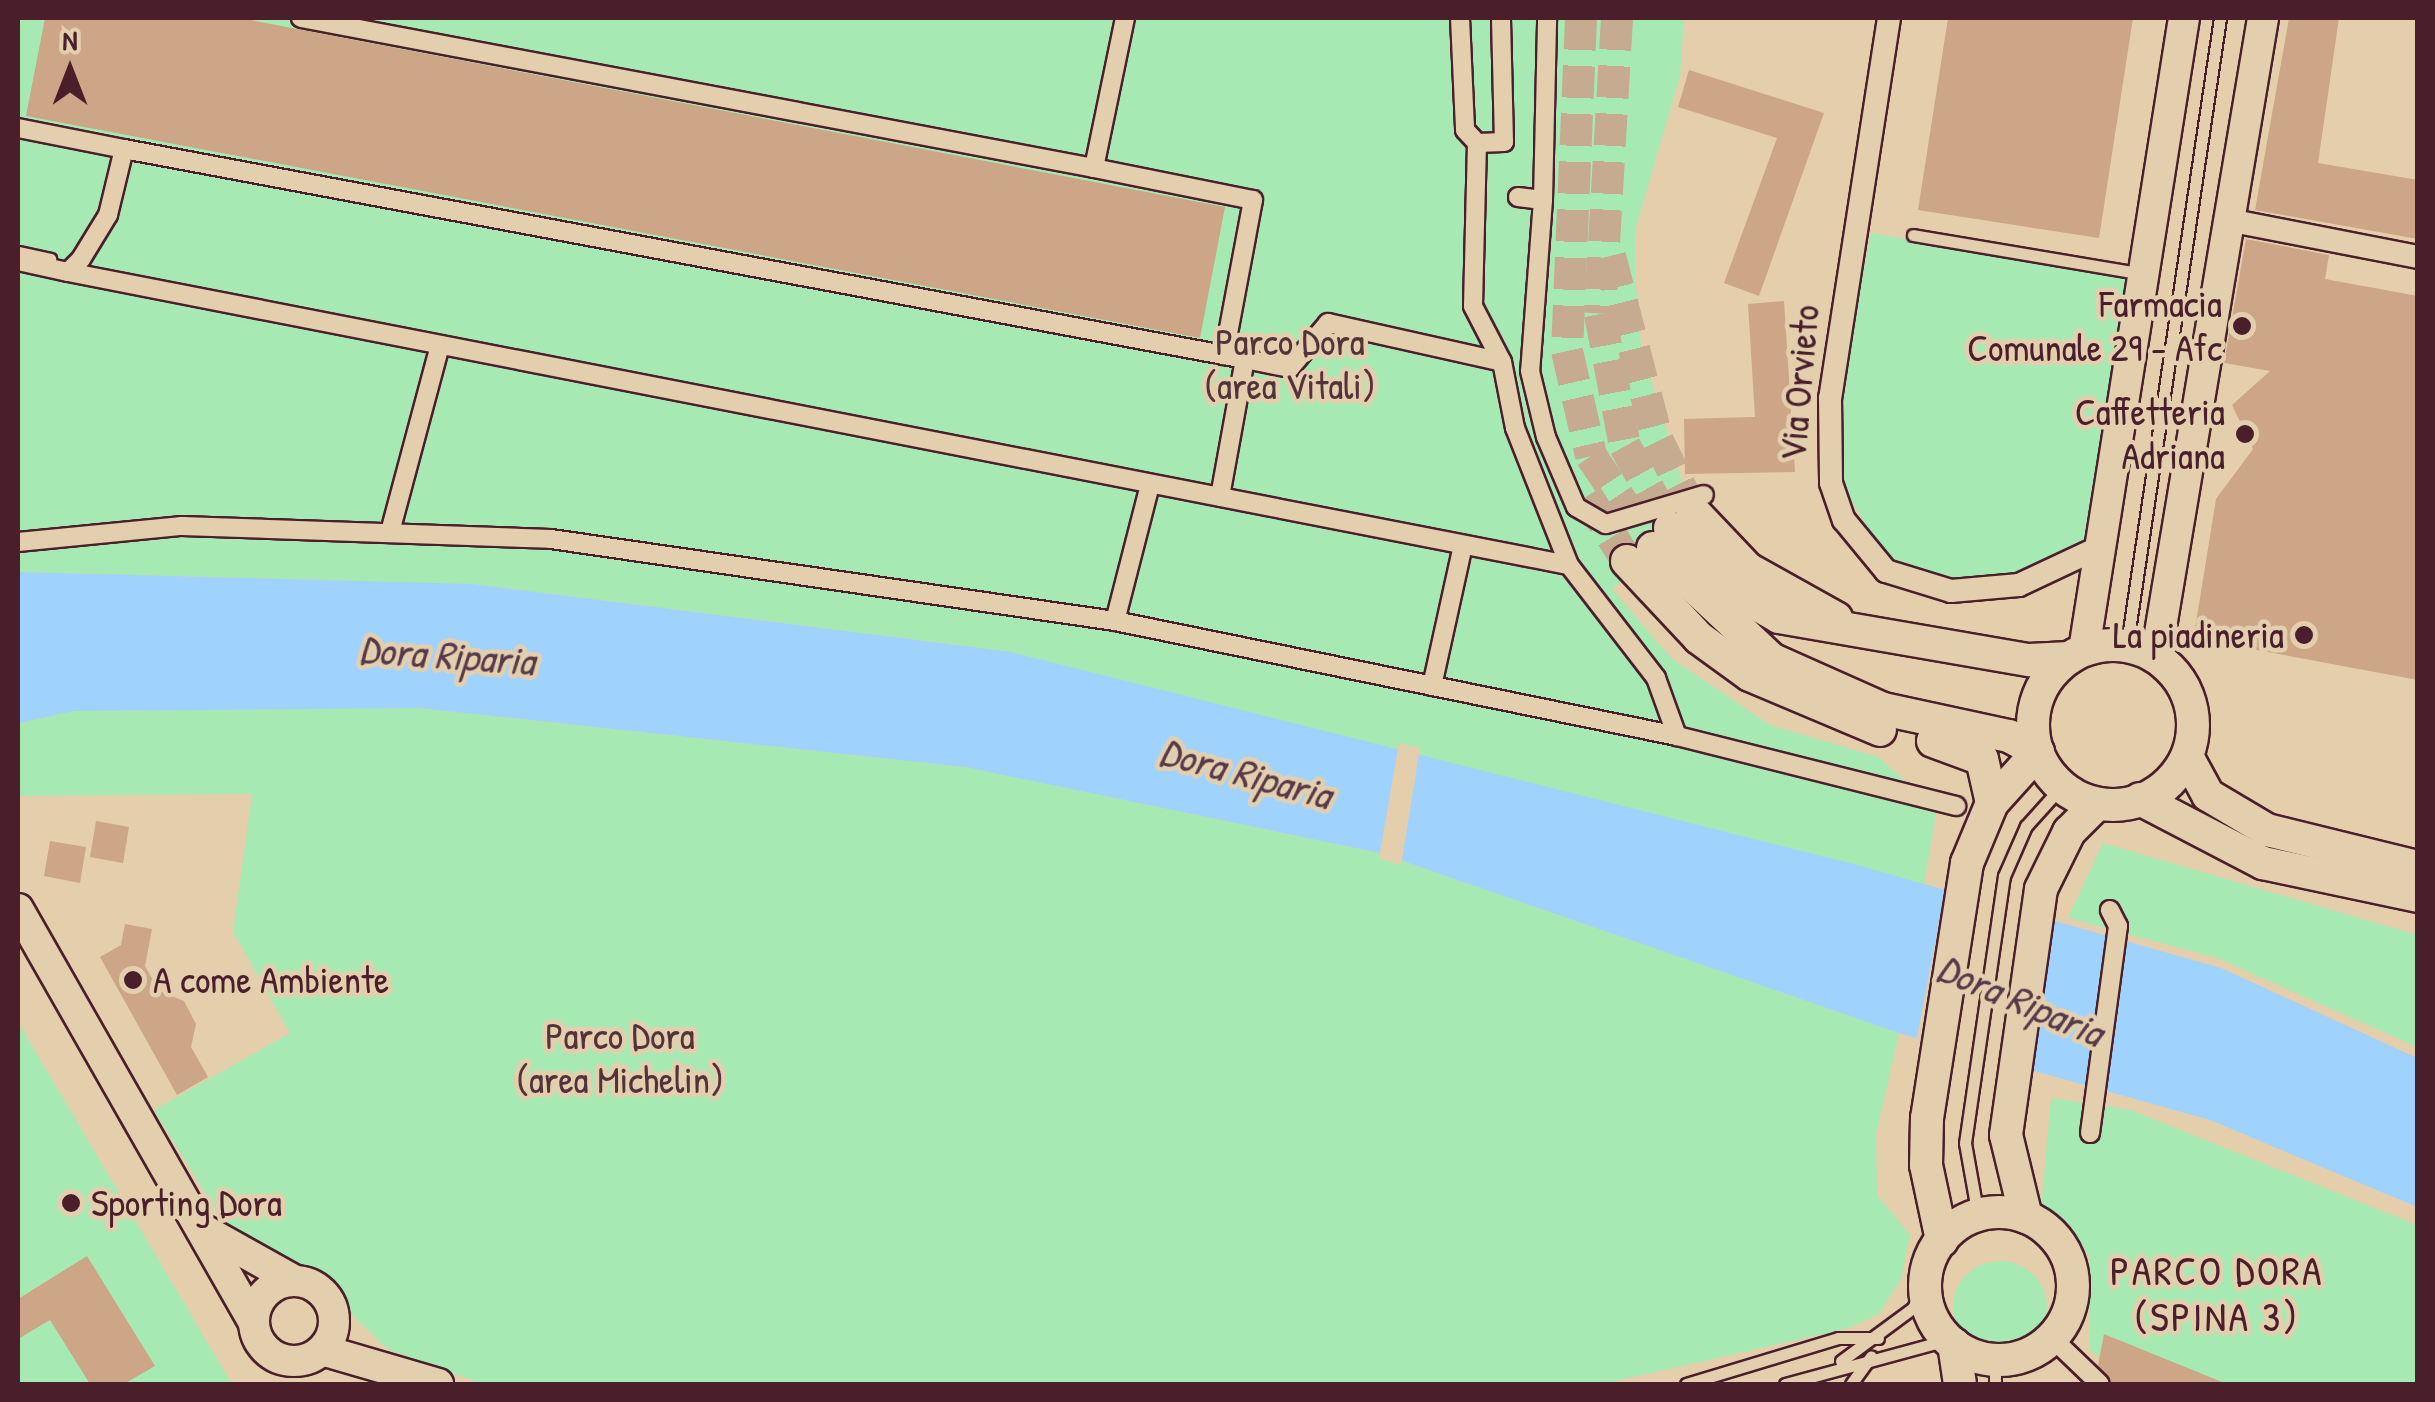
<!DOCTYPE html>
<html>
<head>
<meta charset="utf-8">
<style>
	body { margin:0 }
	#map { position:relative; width:2435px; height:1402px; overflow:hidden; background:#e5ceab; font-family:"Patrick Hand",sans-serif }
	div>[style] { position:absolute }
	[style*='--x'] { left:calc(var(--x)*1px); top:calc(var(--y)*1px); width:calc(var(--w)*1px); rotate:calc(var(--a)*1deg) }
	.green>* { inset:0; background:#a6e9b3 }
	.round { border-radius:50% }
	.water>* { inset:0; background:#9fd3fd }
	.pier>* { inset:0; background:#e5ceab }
	.building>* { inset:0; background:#cca687 }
	.secondary-tunnel>* { height:32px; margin-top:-16px; transform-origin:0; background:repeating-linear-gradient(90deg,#c6ab91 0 32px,transparent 0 48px) }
	.roads { filter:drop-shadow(2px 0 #4a1f2b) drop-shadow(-2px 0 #4a1f2b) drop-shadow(0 2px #4a1f2b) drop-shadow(0 -2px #4a1f2b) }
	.service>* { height:11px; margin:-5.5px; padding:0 5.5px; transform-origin:5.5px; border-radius:5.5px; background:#e3cfae }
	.pedestrian>* { height:18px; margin:-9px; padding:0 9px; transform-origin:9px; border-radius:9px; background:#e3cfae }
	.minor>* { height:22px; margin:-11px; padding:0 11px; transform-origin:11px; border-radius:11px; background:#e3cfae }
	.tertiary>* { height:30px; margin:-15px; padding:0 15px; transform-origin:15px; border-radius:15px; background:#e3cfae }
	.tertiary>.ring { margin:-15px; padding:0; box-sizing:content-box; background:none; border:30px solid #e3cfae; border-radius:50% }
	.secondary>* { height:32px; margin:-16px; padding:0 16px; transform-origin:16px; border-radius:16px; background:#e3cfae }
	.secondary>.ring { margin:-16px; padding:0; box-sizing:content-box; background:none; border:32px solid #e3cfae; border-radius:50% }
	.dots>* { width:28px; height:28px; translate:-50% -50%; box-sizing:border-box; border:5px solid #e3cfae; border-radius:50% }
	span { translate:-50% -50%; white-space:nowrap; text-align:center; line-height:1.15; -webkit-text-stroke:9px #e3cfae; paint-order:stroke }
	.poi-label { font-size:38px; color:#4a1f2b }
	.right { translate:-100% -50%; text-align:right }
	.left { translate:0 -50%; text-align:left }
	.park-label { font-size:38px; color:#533339 }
	.street-label { font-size:38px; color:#4a1f2b }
	.water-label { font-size:40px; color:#573a4a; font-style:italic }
	.neighbourhood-label { font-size:40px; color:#4a1f2b; letter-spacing:2.5px }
	.frame { position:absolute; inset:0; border:20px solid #4a1f2b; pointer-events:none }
	.north { position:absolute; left:20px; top:20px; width:100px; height:100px; -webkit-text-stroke:8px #e3cfae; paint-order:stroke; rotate:0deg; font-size:28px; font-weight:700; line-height:40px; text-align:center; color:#4a1f2b }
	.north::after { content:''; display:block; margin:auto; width:35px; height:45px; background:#4a1f2b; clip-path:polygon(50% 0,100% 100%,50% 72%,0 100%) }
</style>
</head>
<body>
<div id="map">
	<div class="green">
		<div style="clip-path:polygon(18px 18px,1684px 18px,1680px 76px,1635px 230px,1635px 272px,1641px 346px,1694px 521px,1612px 589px,1671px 658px,1770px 725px,1878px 757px,1937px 808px,1924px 885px,1011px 652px,473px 584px,18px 572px)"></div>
		<div style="clip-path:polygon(1871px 233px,2133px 279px,2094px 542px,2028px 576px,1963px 584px,1888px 564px,1841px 482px,1837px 404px)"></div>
		<div style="clip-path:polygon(419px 708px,965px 767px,1380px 853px,1899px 1033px,1876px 1135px,1877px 1195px,1910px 1235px,1901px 1279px,1879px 1314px,1849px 1328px,1602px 1384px,482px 1384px,387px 1349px,313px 1277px,240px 1250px,154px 1110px,290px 1033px,233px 932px,252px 794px,18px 796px,18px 723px,74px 711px)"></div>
		<div style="clip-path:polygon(2103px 843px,2417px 935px,2417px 1047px,2217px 958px,2068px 918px)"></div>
		<div style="clip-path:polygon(18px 1022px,232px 1384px,18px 1384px)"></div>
		<div style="clip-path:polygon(2051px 1098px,2131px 1110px,2417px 1225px,2417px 1384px,2132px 1384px,2090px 1350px,2089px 1256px,2041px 1207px)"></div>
		<div class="round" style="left:1953px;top:1261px;width:94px;height:94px"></div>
	</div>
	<div class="water">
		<div style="clip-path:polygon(18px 572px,473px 584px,1011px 652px,1850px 863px,2221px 968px,2417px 1058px,2417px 1207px,2210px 1120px,1899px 1033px,1380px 853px,965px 767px,419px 708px,74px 711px,18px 723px)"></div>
	</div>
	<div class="pier">
		<div style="clip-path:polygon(1399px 743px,1420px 748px,1401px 865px,1379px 858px)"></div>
		<div style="clip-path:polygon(1946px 886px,2051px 915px,2033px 1075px,1916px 1042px)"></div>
	</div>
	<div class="building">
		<div style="clip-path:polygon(45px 18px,240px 18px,1225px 207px,1200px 338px,26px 116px)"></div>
		<div style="clip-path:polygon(1948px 18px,2133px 18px,2099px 238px,1918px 210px)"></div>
		<div style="clip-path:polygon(2289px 18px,2339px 18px,2318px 163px,2418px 180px,2418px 239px,2255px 210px)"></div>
		<div style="clip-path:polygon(1689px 70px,1824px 113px,1759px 296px,1724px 283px,1777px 138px,1678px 107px)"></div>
		<div style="clip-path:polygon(2246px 239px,2329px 255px,2325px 279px,2418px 296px,2418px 680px,2246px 648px,2249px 637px,2195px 629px,2216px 499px,2253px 449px,2232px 405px,2270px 371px,2224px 363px)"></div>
		<div style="clip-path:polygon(1784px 301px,1795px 472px,1685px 474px,1684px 419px,1755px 417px,1748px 304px)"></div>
		<div style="clip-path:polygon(96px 821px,129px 827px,123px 863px,90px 857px)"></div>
		<div style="clip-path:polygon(50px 841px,86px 847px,80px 883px,44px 876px)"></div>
		<div style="clip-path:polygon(125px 924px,152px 929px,145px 966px,159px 991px,184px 1001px,196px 1024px,191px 1047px,208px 1077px,177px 1095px,100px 957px,121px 945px)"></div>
		<div style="clip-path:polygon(87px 1256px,155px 1366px,124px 1384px,90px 1384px,50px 1320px,18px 1339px,18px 1299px)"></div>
		<div style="clip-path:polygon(2104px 1334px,2227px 1384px,2112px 1384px,2098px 1365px)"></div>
	</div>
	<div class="secondary-tunnel">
		<div style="--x:1581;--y:18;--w:333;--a:92.4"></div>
		<div style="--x:1567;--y:351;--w:108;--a:77.1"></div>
		<div style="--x:1591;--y:456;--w:111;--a:56"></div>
		<div style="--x:1617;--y:18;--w:296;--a:93.3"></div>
		<div style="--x:1600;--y:314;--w:134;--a:79.3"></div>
		<div style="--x:1625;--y:446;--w:94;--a:61.2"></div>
		<div style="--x:1610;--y:256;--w:191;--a:75.5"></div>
		<div style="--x:1658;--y:441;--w:77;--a:63.8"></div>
		<div style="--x:1587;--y:496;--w:76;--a:58.4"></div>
	</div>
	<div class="roads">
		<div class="service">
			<div style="--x:1913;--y:235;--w:233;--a:9.6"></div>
			<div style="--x:18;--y:252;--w:33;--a:12"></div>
			<div style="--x:2127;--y:644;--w:633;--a:-81.55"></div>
			<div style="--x:1978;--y:1216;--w:74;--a:-100.1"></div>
			<div style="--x:1965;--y:1143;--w:270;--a:-81.7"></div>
			<div style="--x:2004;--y:876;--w:55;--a:-66.3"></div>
			<div style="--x:2026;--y:826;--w:54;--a:-48"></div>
			<div style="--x:1995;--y:1360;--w:24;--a:90"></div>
			<div style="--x:1841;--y:1361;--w:89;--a:-36.4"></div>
			<div style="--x:1913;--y:1308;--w:31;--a:-65"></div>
			<div style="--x:1686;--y:1384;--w:159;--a:-16.8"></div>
			<div style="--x:1838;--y:1338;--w:40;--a:0"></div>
			<div style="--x:1785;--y:1384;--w:168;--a:-15.2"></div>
			<div style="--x:1851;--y:1384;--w:34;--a:-54"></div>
		</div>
		<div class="pedestrian">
			<div style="--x:301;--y:18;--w:807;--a:10.71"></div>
			<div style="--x:1125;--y:18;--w:153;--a:101.7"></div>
			<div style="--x:1094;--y:168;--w:162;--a:11.4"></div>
			<div style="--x:1253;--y:200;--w:158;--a:100.6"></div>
			<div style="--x:1460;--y:18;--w:112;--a:87.4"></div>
			<div style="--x:1465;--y:130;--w:18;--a:47"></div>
			<div style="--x:18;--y:128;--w:108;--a:11.2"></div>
			<div style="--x:1518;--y:197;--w:25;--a:7"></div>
			<div style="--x:1543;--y:200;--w:171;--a:94.3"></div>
			<div style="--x:1530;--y:371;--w:68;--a:76.4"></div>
			<div style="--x:1546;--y:437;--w:76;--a:66.8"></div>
			<div style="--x:1576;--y:507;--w:34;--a:30"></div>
			<div style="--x:1606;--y:524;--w:102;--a:-16.5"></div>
			<div style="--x:1543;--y:200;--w:182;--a:-88.7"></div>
			<div style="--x:18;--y:261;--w:51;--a:12.4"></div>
			<div style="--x:68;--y:272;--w:18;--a:-45"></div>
			<div style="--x:81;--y:259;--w:52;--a:-58.5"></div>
			<div style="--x:108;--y:215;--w:68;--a:-76.4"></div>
			<div style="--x:124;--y:149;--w:1141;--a:10.61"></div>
			<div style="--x:1245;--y:359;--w:140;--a:100.3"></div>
			<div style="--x:68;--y:272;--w:1529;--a:11.05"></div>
			<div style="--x:1569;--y:565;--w:147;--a:-111.5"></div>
			<div style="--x:1515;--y:428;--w:67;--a:-101.1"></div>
			<div style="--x:1502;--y:362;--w:63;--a:-117.4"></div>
			<div style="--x:1473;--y:306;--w:163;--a:-88.6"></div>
			<div style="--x:1477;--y:143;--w:27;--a:-2"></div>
			<div style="--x:1504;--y:142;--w:124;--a:-91.4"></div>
			<div style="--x:1245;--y:359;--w:46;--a:11.3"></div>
			<div style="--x:1290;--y:368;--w:59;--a:-49.8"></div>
			<div style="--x:1328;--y:323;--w:178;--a:12.6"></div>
			<div style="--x:390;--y:532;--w:189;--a:-75"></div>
			<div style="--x:18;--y:542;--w:165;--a:-5.6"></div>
			<div style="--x:182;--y:526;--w:369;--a:2"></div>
			<div style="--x:551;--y:539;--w:570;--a:8.27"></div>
			<div style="--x:1115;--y:621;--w:574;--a:11.56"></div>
			<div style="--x:1677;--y:736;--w:288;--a:14.1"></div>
			<div style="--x:1569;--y:565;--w:143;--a:52.4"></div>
			<div style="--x:1656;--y:678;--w:62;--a:70.1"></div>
			<div style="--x:1115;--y:621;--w:140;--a:-75.6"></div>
			<div style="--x:1432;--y:686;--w:144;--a:-77.6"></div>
			<div style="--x:2090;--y:1133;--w:209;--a:-82.3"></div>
			<div style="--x:2118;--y:926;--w:18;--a:-117"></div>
			<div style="--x:2052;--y:1338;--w:66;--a:43.8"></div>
		</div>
		<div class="minor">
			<div style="--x:1889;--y:18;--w:385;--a:98.8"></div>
			<div style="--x:1830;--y:398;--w:85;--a:89.3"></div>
			<div style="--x:1831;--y:483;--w:39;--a:71"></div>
			<div style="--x:1844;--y:520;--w:66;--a:50.5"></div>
			<div style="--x:1886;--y:571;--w:68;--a:17.1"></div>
			<div style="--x:1951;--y:591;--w:68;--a:-5"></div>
			<div style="--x:2019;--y:585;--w:92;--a:-25.2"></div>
			<div style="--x:2233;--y:221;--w:188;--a:11"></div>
		</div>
		<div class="tertiary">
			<div style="--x:2084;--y:650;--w:640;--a:-81.01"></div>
			<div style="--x:2156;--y:657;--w:648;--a:-80.49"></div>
			<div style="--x:18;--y:909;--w:474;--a:60.3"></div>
			<div style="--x:206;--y:1231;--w:102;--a:29.3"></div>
			<div class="ring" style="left:254px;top:1281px;width:50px;height:50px"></div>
			<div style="--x:322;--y:1350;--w:121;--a:16.3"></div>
		</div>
		<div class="secondary">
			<div style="--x:1692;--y:510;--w:81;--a:46.5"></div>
			<div style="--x:1748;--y:569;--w:101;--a:29.1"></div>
			<div style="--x:1670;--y:528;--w:88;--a:45"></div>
			<div style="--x:1732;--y:590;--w:54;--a:29.9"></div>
			<div style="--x:1779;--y:617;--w:254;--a:9.8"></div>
			<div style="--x:2029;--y:660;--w:40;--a:-2.9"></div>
			<div style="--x:1653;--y:548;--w:162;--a:43.2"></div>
			<div style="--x:1771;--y:659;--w:123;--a:24.1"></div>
			<div style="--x:1883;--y:709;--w:129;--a:12.1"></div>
			<div style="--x:2009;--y:736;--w:33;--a:29"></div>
			<div style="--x:2038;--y:752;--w:69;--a:132"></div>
			<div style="--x:1992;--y:803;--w:65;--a:112.6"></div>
			<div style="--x:1967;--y:863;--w:258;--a:98.9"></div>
			<div style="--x:1927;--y:1118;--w:47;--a:91.2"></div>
			<div style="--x:1926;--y:1165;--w:77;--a:78"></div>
			<div style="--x:1627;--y:561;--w:105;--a:46.9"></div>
			<div style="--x:1699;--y:638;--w:63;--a:36"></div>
			<div style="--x:1750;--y:675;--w:141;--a:22.9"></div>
			<div class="ring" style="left:2033px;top:645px;width:128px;height:128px"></div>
			<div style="--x:1933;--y:741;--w:52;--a:20.2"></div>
			<div style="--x:1982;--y:759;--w:45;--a:77.2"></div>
			<div style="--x:2188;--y:758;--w:42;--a:61.6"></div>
			<div style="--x:2208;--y:795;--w:69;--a:30.7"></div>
			<div style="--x:2267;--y:830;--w:155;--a:13.8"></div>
			<div style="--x:2140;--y:799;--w:139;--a:27.5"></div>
			<div style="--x:2263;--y:863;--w:158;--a:12"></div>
			<div class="ring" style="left:1925px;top:1212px;width:116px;height:116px"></div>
			<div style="--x:2026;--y:1217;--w:84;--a:-103.7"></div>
			<div style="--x:2006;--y:1135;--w:248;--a:-81.9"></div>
			<div style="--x:2041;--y:889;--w:64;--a:-63.8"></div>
			<div style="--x:2069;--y:832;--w:38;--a:-45"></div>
			<div style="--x:1954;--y:1344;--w:40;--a:81.5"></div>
		</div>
	</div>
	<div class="dots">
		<div style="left:2242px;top:326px;background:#4a1f2b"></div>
		<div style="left:2245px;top:434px;background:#4a1f2b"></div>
		<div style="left:2304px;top:635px;background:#4a1f2b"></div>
		<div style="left:133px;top:980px;background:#4a1f2b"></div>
		<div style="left:71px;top:1203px;background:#4a1f2b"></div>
	</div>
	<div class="poi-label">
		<span class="right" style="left:2222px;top:326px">Farmacia<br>Comunale 29 - Afc</span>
		<span class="right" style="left:2225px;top:434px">Caffetteria<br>Adriana</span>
		<span class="right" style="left:2284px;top:635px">La piadineria</span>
		<span class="left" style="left:153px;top:980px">A come Ambiente</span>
		<span class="left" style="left:91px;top:1203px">Sporting Dora</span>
	</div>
	<div class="park-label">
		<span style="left:1290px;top:364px">Parco Dora<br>(area Vitali)</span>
		<span style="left:620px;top:1058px">Parco Dora<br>(area Michelin)</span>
	</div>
	<div class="street-label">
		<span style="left:1799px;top:383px;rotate:-85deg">Via Orvieto</span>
	</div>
	<div class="water-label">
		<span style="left:447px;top:654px;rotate:4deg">Dora Riparia</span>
		<span style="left:1246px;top:772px;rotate:15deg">Dora Riparia</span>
		<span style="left:2021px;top:999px;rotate:23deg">Dora Riparia</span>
	</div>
	<div class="neighbourhood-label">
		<span style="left:2217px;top:1293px">PARCO DORA<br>(SPINA 3)</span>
	</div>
	<div class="frame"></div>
	<div class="north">N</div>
</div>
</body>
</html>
